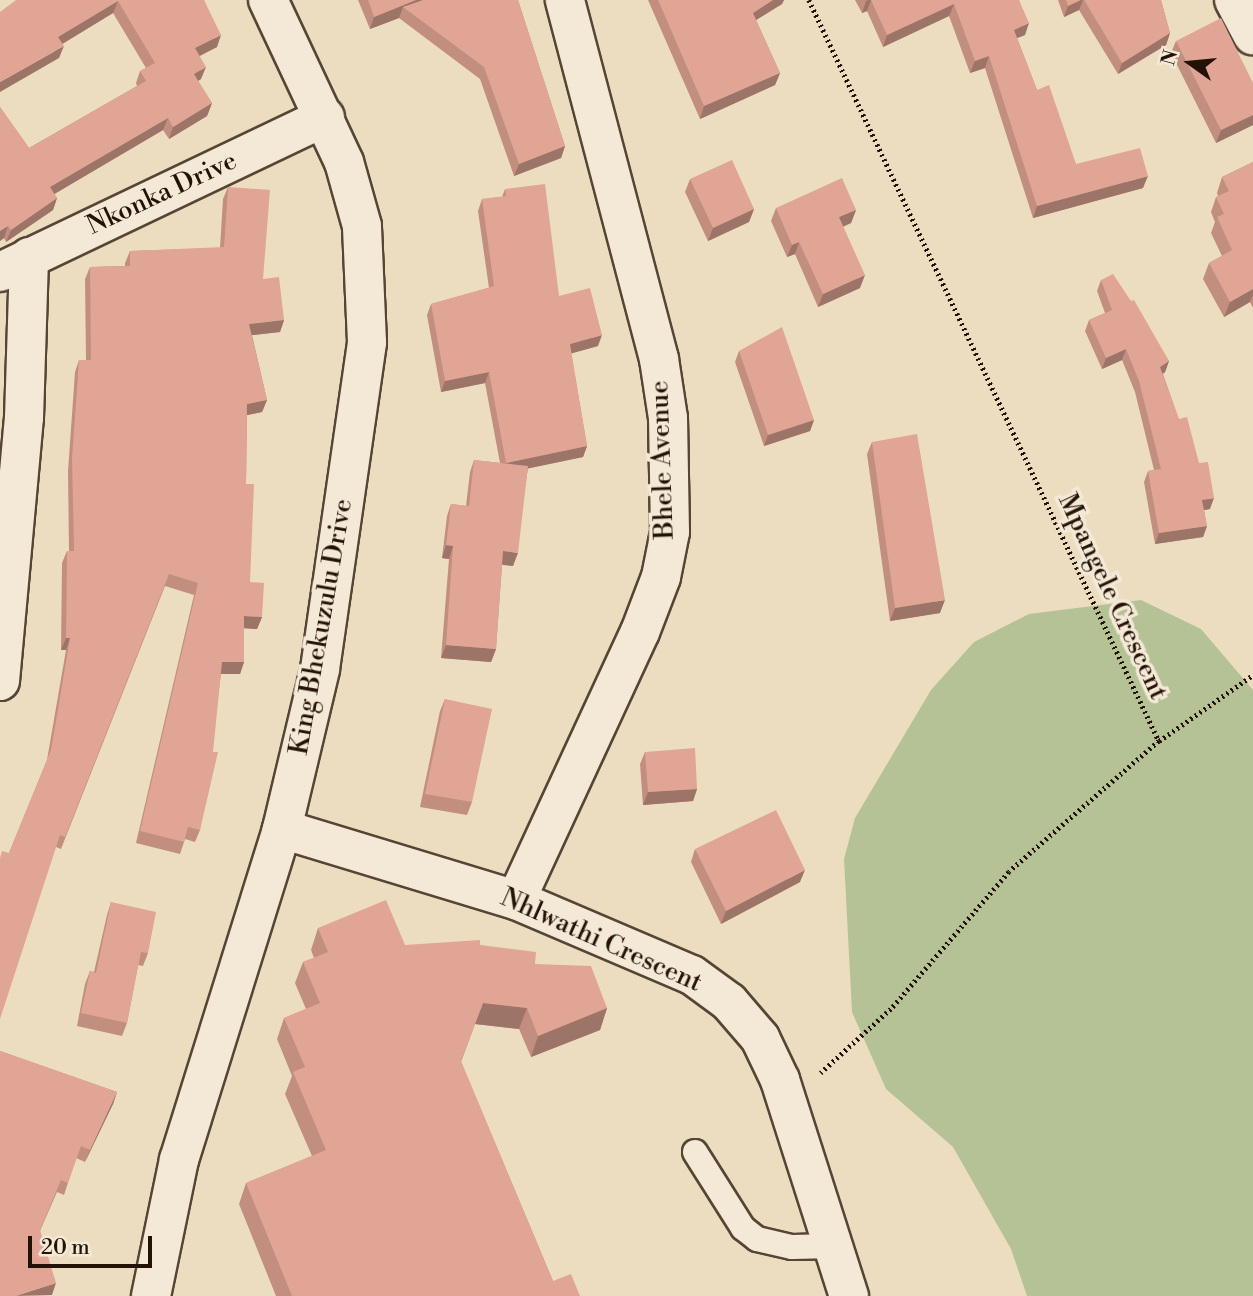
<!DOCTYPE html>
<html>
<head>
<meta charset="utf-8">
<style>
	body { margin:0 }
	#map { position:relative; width:1253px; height:1296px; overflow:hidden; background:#edddc0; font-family:"Libre Bodoni",serif }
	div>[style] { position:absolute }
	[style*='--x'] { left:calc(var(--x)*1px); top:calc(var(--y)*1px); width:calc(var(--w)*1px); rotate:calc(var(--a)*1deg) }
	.green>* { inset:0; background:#b4c296 }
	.path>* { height:4.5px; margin-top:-2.25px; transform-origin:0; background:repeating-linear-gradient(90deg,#231205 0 2px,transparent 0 5.5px) }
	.roads { filter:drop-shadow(2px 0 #564534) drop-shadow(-2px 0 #564534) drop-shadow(0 2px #564534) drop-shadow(0 -2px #564534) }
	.lane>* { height:24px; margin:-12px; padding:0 12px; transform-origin:12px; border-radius:12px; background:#f3e9d6 }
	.street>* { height:38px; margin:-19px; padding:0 19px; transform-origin:19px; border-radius:19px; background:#f3e9d6 }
	.secondary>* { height:38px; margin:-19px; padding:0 19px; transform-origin:19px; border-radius:19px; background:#f3e9d6 }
	.wall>* { inset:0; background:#c18e7f }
	.shaded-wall>* { inset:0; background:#9d7468 }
	.building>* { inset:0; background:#e0a594 }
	span { translate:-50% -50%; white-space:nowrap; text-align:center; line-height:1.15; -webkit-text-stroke:7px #f3e9d6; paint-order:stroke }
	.street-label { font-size:26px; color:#231205 }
	.north { position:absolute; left:1155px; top:28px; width:70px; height:70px; -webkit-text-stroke:5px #f3e9d6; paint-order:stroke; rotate:285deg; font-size:19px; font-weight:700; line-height:28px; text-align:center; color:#231205 }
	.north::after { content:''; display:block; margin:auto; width:24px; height:32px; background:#231205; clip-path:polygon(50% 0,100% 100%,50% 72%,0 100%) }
	.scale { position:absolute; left:28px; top:1236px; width:124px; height:32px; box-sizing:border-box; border:4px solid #231205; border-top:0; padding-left:9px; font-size:21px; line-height:24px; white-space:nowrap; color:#231205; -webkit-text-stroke:5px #f3e9d6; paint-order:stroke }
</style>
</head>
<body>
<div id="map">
	<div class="green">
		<div style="clip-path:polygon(1141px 600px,1201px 629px,1253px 690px,1253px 1296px,1027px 1296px,1011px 1249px,953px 1147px,886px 1089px,852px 1012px,844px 859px,855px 818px,931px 690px,974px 642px,1029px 614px)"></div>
	</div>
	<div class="path">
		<div style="--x:809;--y:0;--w:820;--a:64.72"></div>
		<div style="--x:1159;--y:741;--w:199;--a:138.9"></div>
		<div style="--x:1009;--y:872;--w:181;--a:130.7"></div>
		<div style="--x:891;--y:1009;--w:95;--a:137.6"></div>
		<div style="--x:1159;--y:741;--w:115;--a:-35.1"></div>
	</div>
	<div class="roads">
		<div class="lane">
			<div style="--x:695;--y:1152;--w:90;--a:57.7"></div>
			<div style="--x:743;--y:1228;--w:18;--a:38"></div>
			<div style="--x:757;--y:1239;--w:36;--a:13"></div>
			<div style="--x:792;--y:1247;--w:42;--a:-1.4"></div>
		</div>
		<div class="street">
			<div style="--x:1234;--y:0;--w:40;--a:62"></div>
			<div style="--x:0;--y:272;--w:360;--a:-25.5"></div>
			<div style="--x:0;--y:681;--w:264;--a:-84.8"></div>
			<div style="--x:24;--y:418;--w:161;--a:-88.2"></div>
			<div style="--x:282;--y:829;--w:245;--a:16.9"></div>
			<div style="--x:516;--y:900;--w:191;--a:23.1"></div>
			<div style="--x:692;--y:975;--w:46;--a:36.1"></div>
			<div style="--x:729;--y:1002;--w:48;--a:49.3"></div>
			<div style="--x:760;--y:1038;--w:47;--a:64.5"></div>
			<div style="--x:780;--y:1080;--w:227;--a:72.3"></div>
			<div style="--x:516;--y:900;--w:295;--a:-65.2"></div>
			<div style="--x:640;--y:632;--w:59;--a:-69.1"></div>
			<div style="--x:661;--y:577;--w:46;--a:-78.7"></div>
			<div style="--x:670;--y:532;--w:114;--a:-91"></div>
			<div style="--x:668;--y:418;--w:60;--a:-98.7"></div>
			<div style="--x:659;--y:359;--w:371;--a:-104.7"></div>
		</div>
		<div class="secondary">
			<div style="--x:151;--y:1296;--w:139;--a:-78.4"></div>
			<div style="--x:179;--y:1160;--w:347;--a:-72.7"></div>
			<div style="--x:282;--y:829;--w:164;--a:-76.6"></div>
			<div style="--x:320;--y:669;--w:330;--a:-81.8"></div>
			<div style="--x:367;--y:342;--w:116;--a:-92.5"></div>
			<div style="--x:362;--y:226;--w:66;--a:-105.7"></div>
			<div style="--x:344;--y:162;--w:179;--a:-115.1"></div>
		</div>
	</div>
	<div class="wall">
		<div style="clip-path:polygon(16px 0,204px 0,217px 47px,200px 56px,201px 79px,198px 81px,212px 103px,207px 116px,169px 139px,163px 130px,54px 194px,57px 198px,53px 210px,6px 242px,4px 238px,0 241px,0 107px,29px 148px,137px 86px,136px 83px,140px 71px,146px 68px,113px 13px,62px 44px,59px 58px)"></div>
		<div style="clip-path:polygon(358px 0,518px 0,565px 146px,561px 158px,514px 176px,480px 79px,399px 18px,370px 29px)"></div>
		<div style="clip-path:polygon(648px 0,784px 0,782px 4px,756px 20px,780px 73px,775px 85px,700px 119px)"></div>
		<div style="clip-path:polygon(855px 0,1019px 0,1025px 35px,1017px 38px,1037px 90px,1076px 164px,1143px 188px,1033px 218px,985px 68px,970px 73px,949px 16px,883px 47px,867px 11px,862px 13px)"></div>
		<div style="clip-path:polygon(1058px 0,1161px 0,1170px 33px,1166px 45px,1118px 74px,1079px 10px,1064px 17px)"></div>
		<div style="clip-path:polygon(1176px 41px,1253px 83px,1253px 125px,1216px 143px,1171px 53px)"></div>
		<div style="clip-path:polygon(1253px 162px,1253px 308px,1250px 302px,1224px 317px,1203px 279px,1209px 263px,1222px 256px,1211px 233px,1215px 222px,1211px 212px,1216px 197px,1218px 196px,1217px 193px,1222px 177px)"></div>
		<div style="clip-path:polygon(690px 179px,754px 209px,749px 222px,708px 241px,685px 192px)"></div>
		<div style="clip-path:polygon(228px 187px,263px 279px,284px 320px,280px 332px,252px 335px,267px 400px,262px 412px,247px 415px,246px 484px,250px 582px,262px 617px,257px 629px,244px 628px,244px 662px,240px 674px,221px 674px,200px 830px,195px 842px,185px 839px,180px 854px,136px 843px,194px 595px,165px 586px,61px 849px,56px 847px,9px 853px,47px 760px,66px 650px,61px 650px,62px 563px,67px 551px,69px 551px,68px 471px,75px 372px,79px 360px,86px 360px,85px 279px,90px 267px,125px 266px,125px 263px,130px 251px,220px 248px,223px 199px)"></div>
		<div style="clip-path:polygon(505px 189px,559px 296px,598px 346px,571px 353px,587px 446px,583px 457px,528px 468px,513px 566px,502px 565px,496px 649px,491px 662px,441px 658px,449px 559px,442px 558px,447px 516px,451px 504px,466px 506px,470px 472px,474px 460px,500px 463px,485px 383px,441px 392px,427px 315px,431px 304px,489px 288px,478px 211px,482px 199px,502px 197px)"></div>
		<div style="clip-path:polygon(776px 208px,856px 210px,851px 223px,843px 227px,860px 288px,818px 307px,795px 254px,787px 257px,771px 221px)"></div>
		<div style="clip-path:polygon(1101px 280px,1169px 361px,1165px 372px,1163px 374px,1210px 509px,1204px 510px,1207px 526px,1203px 537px,1155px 544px,1144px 482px,1148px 471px,1154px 470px,1135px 392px,1122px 360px,1102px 369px,1085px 331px,1089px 320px,1105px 313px,1097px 291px)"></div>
		<div style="clip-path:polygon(739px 351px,814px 420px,810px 431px,764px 446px,735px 362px)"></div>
		<div style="clip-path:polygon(872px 442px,940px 613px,890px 621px,867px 454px)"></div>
		<div style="clip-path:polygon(445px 699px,472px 802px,467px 815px,420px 807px,440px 711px)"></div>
		<div style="clip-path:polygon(645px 752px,697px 789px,693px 801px,643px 805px,640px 764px)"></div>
		<div style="clip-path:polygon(695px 849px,800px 882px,721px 924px,691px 862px)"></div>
		<div style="clip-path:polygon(111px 902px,148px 953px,143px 966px,138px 965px,127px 1023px,122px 1036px,77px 1026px,85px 984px,90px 971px,94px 972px,107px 915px)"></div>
		<div style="clip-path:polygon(318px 928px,405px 945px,480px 945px,535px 964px,607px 1008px,600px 1030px,531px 1057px,519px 1029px,475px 1024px,461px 1062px,553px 1281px,580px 1296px,276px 1296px,239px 1204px,246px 1183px,312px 1156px,285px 1094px,292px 1076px,277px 1039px,284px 1018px,306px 1009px,295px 983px,303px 962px,314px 958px,311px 950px)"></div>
		<div style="clip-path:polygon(0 1051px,117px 1092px,113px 1104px,85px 1162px,76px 1158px,64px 1195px,57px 1192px,40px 1231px,52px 1295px)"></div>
	</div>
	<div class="shaded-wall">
		<div style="clip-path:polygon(416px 0,432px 0,403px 7px,399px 18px,370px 29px,374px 17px)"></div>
		<div style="clip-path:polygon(773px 0,784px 0,782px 4px,748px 25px,753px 13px)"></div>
		<div style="clip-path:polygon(869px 0,871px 0,867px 11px,862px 13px,866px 1px)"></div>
		<div style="clip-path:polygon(1081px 0,1083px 0,1079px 10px,1064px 17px,1068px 6px)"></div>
		<div style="clip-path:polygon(118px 1px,113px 13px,54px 49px,58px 37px)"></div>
		<div style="clip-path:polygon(954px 4px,949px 16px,883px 47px,887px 35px)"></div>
		<div style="clip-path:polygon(1029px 23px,1025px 35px,1010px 41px,1014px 30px)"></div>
		<div style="clip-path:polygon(1170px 33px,1166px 45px,1118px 74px,1122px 63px)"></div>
		<div style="clip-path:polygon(221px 35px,217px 47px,191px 60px,195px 48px)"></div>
		<div style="clip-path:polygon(64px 46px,59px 58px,0 92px,0 82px)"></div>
		<div style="clip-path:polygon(989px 56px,985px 68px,970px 73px,975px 61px)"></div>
		<div style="clip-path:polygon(206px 67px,201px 79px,190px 86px,194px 74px)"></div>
		<div style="clip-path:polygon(780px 73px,775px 85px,700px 119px,704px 106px)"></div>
		<div style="clip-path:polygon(212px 103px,207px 116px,169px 139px,173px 127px)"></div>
		<div style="clip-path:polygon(1253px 115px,1253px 125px,1216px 143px,1221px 130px)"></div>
		<div style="clip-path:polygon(168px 118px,163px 130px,46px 199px,50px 187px)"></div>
		<div style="clip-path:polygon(565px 146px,561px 158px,514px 176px,519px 164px)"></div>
		<div style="clip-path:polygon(1148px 176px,1143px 188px,1033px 218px,1037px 206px)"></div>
		<div style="clip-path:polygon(57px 198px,53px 210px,6px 242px,11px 230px)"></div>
		<div style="clip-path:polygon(754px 209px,749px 222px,708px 241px,713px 228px)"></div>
		<div style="clip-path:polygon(856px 210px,851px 223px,834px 230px,839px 217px)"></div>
		<div style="clip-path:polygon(8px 226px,4px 238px,0 241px,0 231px)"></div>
		<div style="clip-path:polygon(799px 242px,795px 254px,787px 257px,792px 245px)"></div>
		<div style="clip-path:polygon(865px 275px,860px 288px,818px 307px,823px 294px)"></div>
		<div style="clip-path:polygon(1253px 289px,1253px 295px,1250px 302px,1224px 317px,1230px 302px)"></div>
		<div style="clip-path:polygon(284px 320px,280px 332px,245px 336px,249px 324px)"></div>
		<div style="clip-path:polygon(602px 335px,598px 346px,566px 355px,570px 344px)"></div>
		<div style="clip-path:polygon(1126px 349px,1122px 360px,1102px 369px,1106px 358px)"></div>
		<div style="clip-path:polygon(1169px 361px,1165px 372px,1156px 378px,1160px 367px)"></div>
		<div style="clip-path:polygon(489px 372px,485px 383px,441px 392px,445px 381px)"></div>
		<div style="clip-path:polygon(267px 400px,262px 412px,243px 416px,247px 404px)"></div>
		<div style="clip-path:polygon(814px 420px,810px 431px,764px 446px,768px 435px)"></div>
		<div style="clip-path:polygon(587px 446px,583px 457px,502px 474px,506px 463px)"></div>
		<div style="clip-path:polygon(1214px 498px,1210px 509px,1198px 511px,1202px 500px)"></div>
		<div style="clip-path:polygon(1207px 526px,1203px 537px,1155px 544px,1159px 533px)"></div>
		<div style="clip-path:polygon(446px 545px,453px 546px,449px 559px,442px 558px)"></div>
		<div style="clip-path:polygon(503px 551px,518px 553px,513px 566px,499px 564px)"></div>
		<div style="clip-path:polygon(945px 600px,940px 613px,890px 621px,895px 608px)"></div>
		<div style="clip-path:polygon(244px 616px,262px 617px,257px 629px,240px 628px)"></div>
		<div style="clip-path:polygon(66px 638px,70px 638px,66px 650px,61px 650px)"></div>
		<div style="clip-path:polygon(446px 645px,496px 649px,491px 662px,441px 658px)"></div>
		<div style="clip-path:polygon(222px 662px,244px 662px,240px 674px,218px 674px)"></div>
		<div style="clip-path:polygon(697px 789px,693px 801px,643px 805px,648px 792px)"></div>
		<div style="clip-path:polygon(805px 870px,800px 882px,721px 924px,726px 911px)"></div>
		<div style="clip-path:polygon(483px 1003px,527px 1008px,519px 1029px,475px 1024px)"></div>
		<div style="clip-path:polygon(607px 1008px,600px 1030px,531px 1057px,538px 1036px)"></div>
		<div style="clip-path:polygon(117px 1092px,113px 1104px,85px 1162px,90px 1150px)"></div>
		<div style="clip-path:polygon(56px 1283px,52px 1295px,15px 1296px)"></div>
	</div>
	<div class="building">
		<div style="clip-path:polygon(16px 0,204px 0,221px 35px,195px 48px,206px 67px,194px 74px,212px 103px,173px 127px,168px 118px,50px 187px,57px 198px,11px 230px,8px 226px,0 231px,0 107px,29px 148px,146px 81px,140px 71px,155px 63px,118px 1px,58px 37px,64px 46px,0 82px,0 12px)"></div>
		<div style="clip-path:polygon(368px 0,416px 0,374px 17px)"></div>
		<div style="clip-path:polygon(423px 0,518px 0,565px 146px,519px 164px,484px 67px,403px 7px)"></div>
		<div style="clip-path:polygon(658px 0,773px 0,753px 13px,780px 73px,704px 106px)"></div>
		<div style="clip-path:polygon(871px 0,1019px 0,1029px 23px,1014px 30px,1037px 90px,1049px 85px,1076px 164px,1140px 148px,1148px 176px,1037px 206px,989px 56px,975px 61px,954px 4px,887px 35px)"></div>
		<div style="clip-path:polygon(1066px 0,1081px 0,1068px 6px)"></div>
		<div style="clip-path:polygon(1084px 0,1161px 0,1170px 33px,1122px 63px)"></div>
		<div style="clip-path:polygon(1221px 18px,1253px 83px,1253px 115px,1221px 130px,1176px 41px)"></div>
		<div style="clip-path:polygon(732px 160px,754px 209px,713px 228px,690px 179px)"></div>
		<div style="clip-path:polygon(1253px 162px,1253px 289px,1230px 302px,1209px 263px,1232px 250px,1217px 217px,1224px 214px,1216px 197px,1229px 191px,1222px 177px)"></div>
		<div style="clip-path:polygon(842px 178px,856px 210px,839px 217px,865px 275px,823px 294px,799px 242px,792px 245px,776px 208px)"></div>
		<div style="clip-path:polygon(545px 184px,559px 296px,590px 288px,602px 335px,570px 344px,587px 446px,506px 463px,489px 372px,445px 381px,431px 304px,494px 286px,482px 199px,506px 196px,505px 189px)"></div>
		<div style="clip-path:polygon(228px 187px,270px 190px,263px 279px,279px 277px,284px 320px,249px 324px,267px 400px,247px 404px,246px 484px,254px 484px,250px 582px,264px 583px,262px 617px,244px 616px,244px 662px,222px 662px,213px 752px,218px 752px,200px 830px,188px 827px,184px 842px,140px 831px,198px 583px,169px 574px,65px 837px,60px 835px,0 1019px,0 858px,2px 851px,9px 853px,51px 750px,70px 638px,66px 638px,67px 551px,74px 551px,72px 459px,79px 360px,91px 360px,90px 267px,130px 266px,130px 251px,224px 247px)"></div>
		<div style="clip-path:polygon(1113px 274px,1131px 301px,1134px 300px,1169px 361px,1160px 367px,1179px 419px,1187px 417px,1199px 463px,1208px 462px,1214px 498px,1202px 500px,1207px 526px,1159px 533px,1148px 471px,1161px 469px,1139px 381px,1126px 349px,1106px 358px,1089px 320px,1112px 310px,1101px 280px)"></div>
		<div style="clip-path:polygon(782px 327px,814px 420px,768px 435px,739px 351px)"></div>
		<div style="clip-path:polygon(917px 434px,945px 600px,895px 608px,872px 442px)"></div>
		<div style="clip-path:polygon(474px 460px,528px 466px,518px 553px,503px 551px,496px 649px,446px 645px,453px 546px,446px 545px,451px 504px,469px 506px)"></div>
		<div style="clip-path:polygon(445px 699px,492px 709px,472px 802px,425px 794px)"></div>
		<div style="clip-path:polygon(695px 748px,697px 789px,648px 792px,645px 752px)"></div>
		<div style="clip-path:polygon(776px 810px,805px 870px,726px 911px,695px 849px)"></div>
		<div style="clip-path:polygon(386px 900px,405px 945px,480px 940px,480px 945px,536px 952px,535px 964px,591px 966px,607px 1008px,538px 1036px,527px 1008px,483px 1003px,461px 1061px,553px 1281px,571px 1274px,580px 1296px,292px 1296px,246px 1183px,326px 1150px,293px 1072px,305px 1067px,284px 1018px,320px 1003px,303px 962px,328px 952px,318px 928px)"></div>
		<div style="clip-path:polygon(111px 902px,156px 912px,148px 953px,141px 952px,127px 1023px,81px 1013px,90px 971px,96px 973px)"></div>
		<div style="clip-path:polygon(0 1051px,117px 1092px,90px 1150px,81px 1146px,68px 1183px,61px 1180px,40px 1230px,56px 1283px,16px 1296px,0 1296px)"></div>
	</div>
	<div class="street-label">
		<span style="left:162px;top:194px;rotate:-25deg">Nkonka Drive</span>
		<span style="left:663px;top:460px;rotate:-92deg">Bhele Avenue</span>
		<span style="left:1112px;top:597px;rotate:65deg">Mpangele Crescent</span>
		<span style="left:322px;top:627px;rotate:-80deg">King Bhekuzulu Drive</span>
		<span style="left:601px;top:941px;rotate:24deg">Nhlwathi Crescent</span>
	</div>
	<div class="north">N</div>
	<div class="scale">20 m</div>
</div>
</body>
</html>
